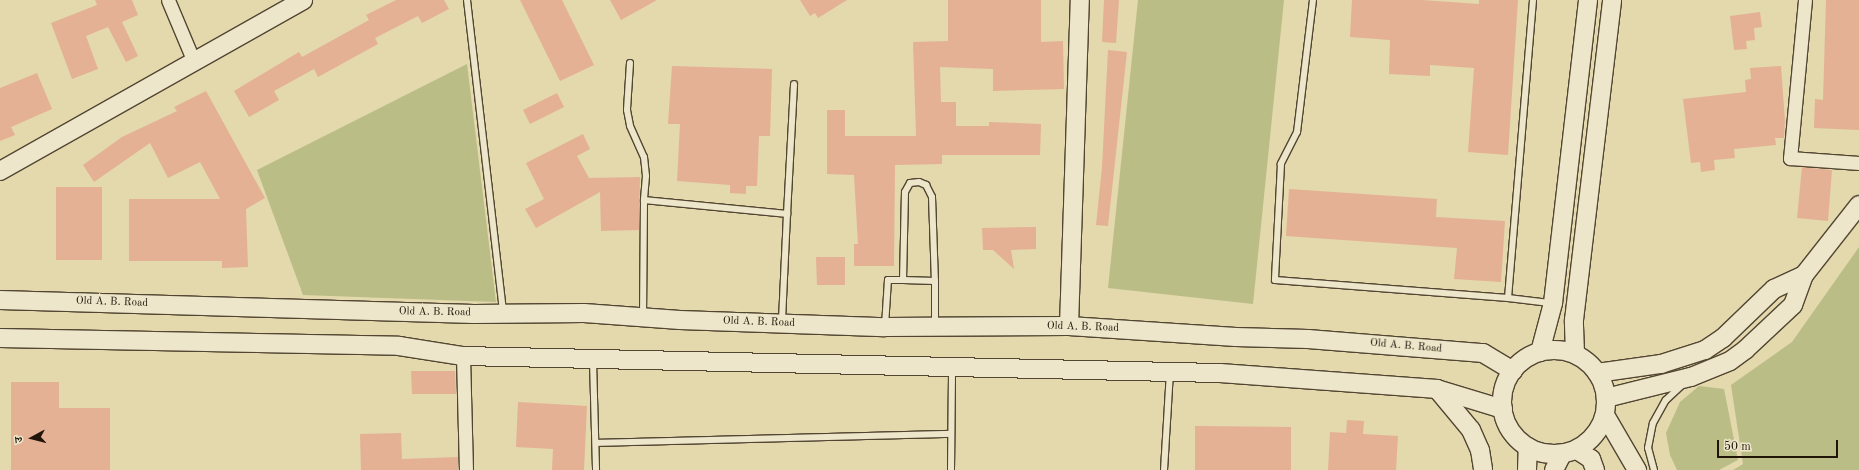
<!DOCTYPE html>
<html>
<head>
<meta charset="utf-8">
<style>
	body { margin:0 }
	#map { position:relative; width:1859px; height:470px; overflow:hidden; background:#e4d8ad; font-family:"Old Standard TT","Noto Serif Devanagari",serif }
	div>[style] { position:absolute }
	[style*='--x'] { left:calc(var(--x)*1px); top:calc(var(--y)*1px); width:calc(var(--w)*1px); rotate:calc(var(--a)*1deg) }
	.green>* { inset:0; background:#babd86 }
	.building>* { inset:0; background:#e4b194 }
	.roads { filter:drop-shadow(1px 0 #524632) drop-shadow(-1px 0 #524632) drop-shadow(0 1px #524632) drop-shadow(0 -1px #524632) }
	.lane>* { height:6px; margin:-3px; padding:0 3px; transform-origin:3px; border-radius:3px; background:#ede6ca }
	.street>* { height:13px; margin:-6.5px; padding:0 6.5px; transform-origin:6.5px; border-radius:6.5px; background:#ede6ca }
	.secondary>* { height:18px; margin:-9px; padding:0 9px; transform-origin:9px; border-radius:9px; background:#ede6ca }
	.secondary>.ring { margin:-9px; padding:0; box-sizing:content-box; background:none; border:18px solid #ede6ca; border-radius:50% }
	span { translate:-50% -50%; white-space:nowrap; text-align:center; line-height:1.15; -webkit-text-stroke:4px #ede6ca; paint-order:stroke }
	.street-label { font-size:11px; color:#211509 }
	.north { position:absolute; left:12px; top:418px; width:40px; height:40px; -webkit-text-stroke:3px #ede6ca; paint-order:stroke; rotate:263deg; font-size:11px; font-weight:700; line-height:16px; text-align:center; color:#211509 }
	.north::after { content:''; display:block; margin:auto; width:14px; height:18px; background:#211509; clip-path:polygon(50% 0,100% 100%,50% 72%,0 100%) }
	.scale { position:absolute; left:1717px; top:440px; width:121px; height:18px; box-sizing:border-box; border:2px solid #211509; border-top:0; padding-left:5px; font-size:12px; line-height:14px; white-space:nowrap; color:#211509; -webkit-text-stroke:3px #ede6ca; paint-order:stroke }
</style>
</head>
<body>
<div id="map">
	<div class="green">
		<div style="clip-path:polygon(1138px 0,1284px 0,1253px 304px,1108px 288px)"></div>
		<div style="clip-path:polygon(467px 64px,496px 302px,303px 295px,257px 170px)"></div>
		<div style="clip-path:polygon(1859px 247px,1859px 470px,1733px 470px,1743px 464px,1731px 385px,1792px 342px)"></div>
		<div style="clip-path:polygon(1699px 386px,1724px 389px,1738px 460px,1719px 470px,1677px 470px,1670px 455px,1666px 433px,1680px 402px)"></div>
	</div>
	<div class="building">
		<div style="clip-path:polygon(95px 0,132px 0,138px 15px,122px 22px,138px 56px,126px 62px,108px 27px,86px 36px,98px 69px,72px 79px,51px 23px,97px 5px)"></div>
		<div style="clip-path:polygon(396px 0,444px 0,449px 9px,422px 23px,418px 16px,375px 38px,378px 44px,318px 77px,314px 69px,274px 91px,279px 100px,249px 117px,234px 91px,299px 52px,302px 57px,369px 20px,366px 15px)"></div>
		<div style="clip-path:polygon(520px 0,562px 0,594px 65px,560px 81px)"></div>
		<div style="clip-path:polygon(610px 0,657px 0,621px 20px)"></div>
		<div style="clip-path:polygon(800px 0,847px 0,818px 18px,815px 13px,810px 16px)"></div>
		<div style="clip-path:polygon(948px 0,1041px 0,1041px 42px,1063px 41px,1064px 89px,993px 91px,993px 69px,940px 67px,941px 102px,956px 102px,956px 126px,989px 126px,989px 122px,1041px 124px,1040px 155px,942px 155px,942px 164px,895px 165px,894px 266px,854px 266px,854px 244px,858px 244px,854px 175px,827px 174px,827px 110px,845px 110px,845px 136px,916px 136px,913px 42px,948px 41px)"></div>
		<div style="clip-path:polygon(1104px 0,1119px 0,1116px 43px,1102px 42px)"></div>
		<div style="clip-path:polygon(1352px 0,1422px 0,1479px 4px,1479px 0,1518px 0,1508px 155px,1468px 152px,1474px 68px,1430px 65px,1430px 76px,1389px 74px,1390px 40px,1350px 37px)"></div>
		<div style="clip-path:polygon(1826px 0,1859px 0,1859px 130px,1814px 128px,1815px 99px,1823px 100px)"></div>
		<div style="clip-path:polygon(1760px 12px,1762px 27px,1754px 28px,1755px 40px,1746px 41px,1747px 49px,1734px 50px,1730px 16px)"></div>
		<div style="clip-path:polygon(1108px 50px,1127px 52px,1108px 226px,1096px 225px,1102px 167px)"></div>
		<div style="clip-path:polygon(672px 66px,772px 69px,770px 136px,759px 136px,757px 186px,746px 186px,746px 194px,730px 193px,730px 185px,677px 181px,680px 124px,668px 124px)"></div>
		<div style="clip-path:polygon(1781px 66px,1785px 121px,1784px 138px,1775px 138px,1776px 145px,1734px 149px,1735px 158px,1714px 160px,1715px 170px,1701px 172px,1700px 162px,1691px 163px,1683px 99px,1746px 92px,1745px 80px,1751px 79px,1750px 68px)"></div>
		<div style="clip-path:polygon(37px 73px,52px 109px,11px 127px,15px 135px,0 141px,0 88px)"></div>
		<div style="clip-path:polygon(206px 91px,265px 198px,246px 209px,248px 267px,222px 268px,222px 261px,129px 261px,129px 199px,220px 199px,200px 162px,168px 178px,150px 143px,94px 182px,83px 165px,122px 137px,177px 111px,174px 107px)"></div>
		<div style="clip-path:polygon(557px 93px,564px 107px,530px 124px,523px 110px)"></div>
		<div style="clip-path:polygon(583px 134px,590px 149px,577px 156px,589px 178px,640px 177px,639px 230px,601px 231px,600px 192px,536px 228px,525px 209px,544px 199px,526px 163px)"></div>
		<div style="clip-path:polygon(1802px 167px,1832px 170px,1828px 221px,1797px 218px)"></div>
		<div style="clip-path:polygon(56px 187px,102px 187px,102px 260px,56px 260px)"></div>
		<div style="clip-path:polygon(1289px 189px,1437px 199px,1436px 217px,1505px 221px,1501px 282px,1454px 279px,1457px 248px,1286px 236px)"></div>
		<div style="clip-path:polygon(1036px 227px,1036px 249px,1011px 250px,1014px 269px,993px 250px,983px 250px,982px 228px)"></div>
		<div style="clip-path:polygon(816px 257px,845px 257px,845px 285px,817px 285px)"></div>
		<div style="clip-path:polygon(411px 371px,455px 371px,456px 394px,412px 394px)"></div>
		<div style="clip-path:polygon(11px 382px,59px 382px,59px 408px,110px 408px,110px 470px,11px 470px)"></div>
		<div style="clip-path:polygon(518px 402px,587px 406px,584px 470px,552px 470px,553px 449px,516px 447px)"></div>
		<div style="clip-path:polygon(1347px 420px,1364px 421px,1363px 434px,1398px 436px,1396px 470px,1328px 470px,1330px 432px,1346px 433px)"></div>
		<div style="clip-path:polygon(1195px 426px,1291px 427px,1291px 470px,1195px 470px)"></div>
		<div style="clip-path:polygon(401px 433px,402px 459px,458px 457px,458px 470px,361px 470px,360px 434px)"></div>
	</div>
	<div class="roads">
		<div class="lane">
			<div style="--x:467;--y:0;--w:314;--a:83.4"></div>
			<div style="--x:1313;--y:0;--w:133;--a:96.9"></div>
			<div style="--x:1297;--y:132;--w:36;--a:117"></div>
			<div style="--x:1281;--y:164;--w:116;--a:93"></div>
			<div style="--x:1275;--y:280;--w:234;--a:4.4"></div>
			<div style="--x:1508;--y:298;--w:299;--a:-85.2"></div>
			<div style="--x:630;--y:63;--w:47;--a:93.7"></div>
			<div style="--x:627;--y:110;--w:16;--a:79"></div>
			<div style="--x:630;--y:126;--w:34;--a:66"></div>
			<div style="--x:644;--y:157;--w:19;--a:84"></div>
			<div style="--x:646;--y:176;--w:24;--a:95"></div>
			<div style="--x:787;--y:214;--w:130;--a:-86.9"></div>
			<div style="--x:903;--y:280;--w:88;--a:-88.7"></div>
			<div style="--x:905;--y:192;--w:10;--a:-61"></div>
			<div style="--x:910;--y:183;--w:9;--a:-6"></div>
			<div style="--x:919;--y:182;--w:8;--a:23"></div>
			<div style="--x:926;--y:185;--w:13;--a:63"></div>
			<div style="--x:932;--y:197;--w:84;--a:88"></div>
			<div style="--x:1508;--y:298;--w:42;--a:6.8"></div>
			<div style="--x:643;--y:316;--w:116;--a:-89.5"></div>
			<div style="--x:644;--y:200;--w:144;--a:5.6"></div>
			<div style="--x:787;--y:214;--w:108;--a:92.7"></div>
			<div style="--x:885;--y:326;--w:46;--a:-86.3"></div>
			<div style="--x:888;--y:280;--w:15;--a:0"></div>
			<div style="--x:903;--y:280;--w:32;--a:2"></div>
			<div style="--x:935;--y:281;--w:45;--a:90"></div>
			<div style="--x:593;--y:361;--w:109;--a:88.4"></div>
			<div style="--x:596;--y:443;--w:355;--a:-1.5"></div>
			<div style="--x:951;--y:470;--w:102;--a:-89.4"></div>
			<div style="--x:1164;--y:470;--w:97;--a:-86.5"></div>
			<div style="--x:1654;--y:470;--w:23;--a:-105"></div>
			<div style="--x:1648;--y:448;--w:25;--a:-79"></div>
			<div style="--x:1653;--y:423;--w:26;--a:-61"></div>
			<div style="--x:1666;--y:400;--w:22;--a:-43"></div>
		</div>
		<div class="street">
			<div style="--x:168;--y:0;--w:67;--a:67.2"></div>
			<div style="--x:1805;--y:0;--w:159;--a:95.4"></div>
			<div style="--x:1790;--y:158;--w:69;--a:4.1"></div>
			<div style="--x:463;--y:356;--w:114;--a:88.5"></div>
		</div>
		<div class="secondary">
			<div style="--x:0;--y:171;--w:348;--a:-29.4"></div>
			<div style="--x:0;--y:300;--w:474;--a:1.7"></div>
			<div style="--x:474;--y:314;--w:110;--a:-0.5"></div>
			<div style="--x:584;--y:313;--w:96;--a:4.2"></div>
			<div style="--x:680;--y:320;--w:205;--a:2"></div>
			<div style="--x:885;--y:327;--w:184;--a:-0.3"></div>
			<div style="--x:1069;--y:326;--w:167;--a:3.8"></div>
			<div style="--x:1236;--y:337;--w:72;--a:1.6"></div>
			<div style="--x:1308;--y:339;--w:176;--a:4.6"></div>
			<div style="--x:1483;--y:353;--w:35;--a:31"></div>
			<div style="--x:1069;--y:326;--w:326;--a:-88.1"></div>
			<div style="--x:0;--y:338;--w:399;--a:1.1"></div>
			<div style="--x:399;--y:346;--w:65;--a:8.9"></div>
			<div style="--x:463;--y:356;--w:757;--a:1.29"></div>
			<div style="--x:1220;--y:373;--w:218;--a:4.2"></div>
			<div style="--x:1437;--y:389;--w:69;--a:16.9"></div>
			<div class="ring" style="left:1502px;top:350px;width:86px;height:86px"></div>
			<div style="--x:1540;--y:352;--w:51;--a:-75.1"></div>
			<div style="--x:1553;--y:303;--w:305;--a:-83.4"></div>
			<div style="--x:1575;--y:354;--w:34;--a:-92"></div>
			<div style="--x:1574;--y:320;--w:322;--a:-83.2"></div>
			<div style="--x:1597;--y:373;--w:65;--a:-8"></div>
			<div style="--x:1661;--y:364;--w:46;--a:-17.7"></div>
			<div style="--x:1705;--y:350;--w:22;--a:-34"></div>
			<div style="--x:1723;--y:338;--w:71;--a:-43.9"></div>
			<div style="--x:1774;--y:289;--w:33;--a:-25"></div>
			<div style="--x:1437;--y:389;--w:53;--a:50.3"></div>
			<div style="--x:1471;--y:430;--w:22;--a:66"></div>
			<div style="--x:1480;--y:450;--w:20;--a:81"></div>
			<div style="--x:1606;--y:398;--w:88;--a:-13.9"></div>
			<div style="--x:1691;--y:377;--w:42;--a:-22.3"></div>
			<div style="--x:1730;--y:361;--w:19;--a:-36"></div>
			<div style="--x:1745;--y:350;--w:66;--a:-43.2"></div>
			<div style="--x:1793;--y:305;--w:32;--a:-70"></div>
			<div style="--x:1804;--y:275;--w:89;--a:-51.8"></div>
			<div style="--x:1605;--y:415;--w:64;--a:59.8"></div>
			<div style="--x:1577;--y:450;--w:17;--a:33"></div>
			<div style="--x:1591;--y:459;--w:12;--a:70"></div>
			<div style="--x:1527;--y:470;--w:23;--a:-88"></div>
			<div style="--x:1554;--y:470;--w:18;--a:-63"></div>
		</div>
	</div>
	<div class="street-label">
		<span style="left:112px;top:303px;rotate:2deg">Old A. B. Road</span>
		<span style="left:435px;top:313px;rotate:1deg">Old A. B. Road</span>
		<span style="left:759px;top:323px;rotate:2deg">Old A. B. Road</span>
		<span style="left:1083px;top:328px;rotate:2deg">Old A. B. Road</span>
		<span style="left:1406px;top:347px;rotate:5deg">Old A. B. Road</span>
	</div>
	<div class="north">उ</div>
	<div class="scale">50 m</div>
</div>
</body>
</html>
